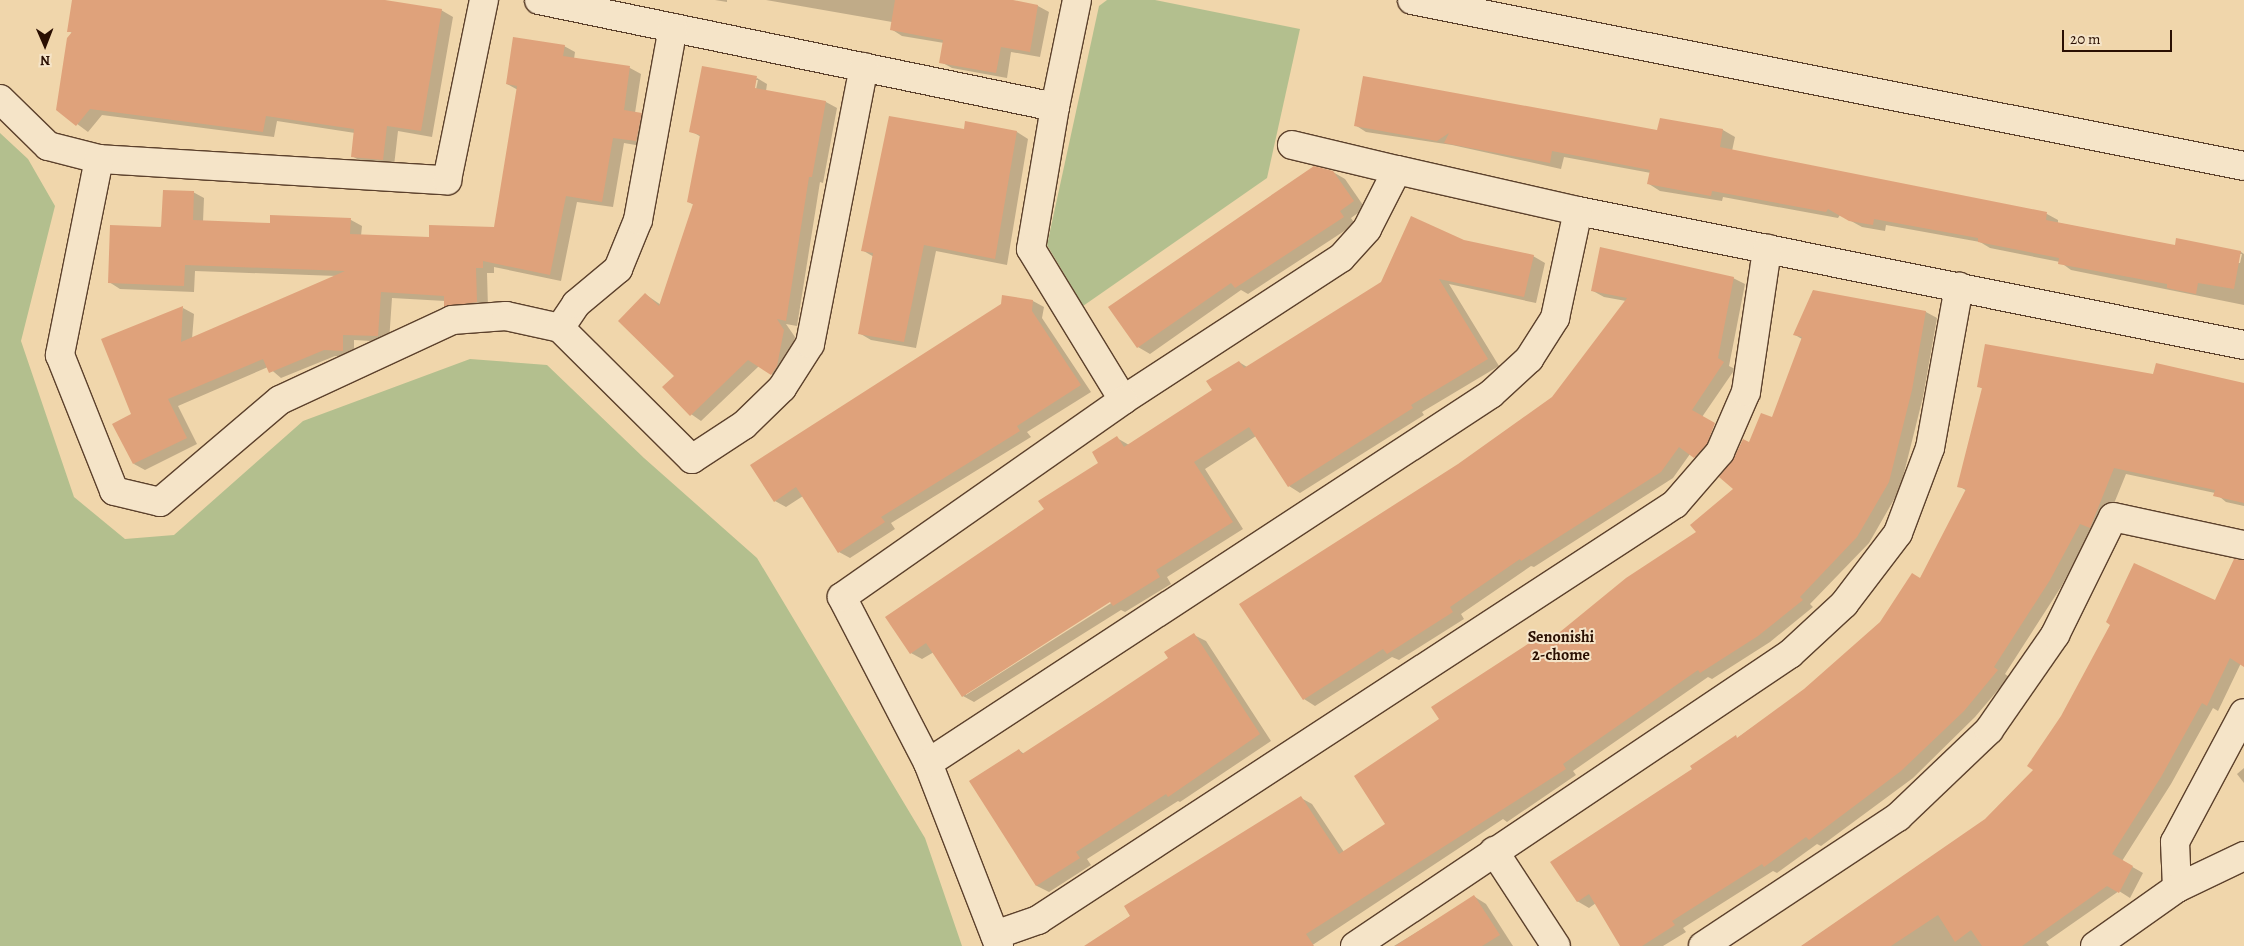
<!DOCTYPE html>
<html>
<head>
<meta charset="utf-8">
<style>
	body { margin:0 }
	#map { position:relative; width:2244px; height:946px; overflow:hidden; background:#f0d6ab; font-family:Alegreya,serif }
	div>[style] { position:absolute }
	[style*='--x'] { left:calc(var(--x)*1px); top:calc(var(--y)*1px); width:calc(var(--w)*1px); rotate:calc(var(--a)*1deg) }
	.green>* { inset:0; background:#b3bf8e }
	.shadow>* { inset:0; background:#0003 }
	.building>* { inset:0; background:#dfa27b }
	.roads { filter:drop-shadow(1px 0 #5c412c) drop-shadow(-1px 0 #5c412c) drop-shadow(0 1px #5c412c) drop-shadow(0 -1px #5c412c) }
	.minor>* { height:28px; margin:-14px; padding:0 14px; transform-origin:14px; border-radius:14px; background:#f5e4c8 }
	.tertiary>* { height:28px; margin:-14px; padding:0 14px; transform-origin:14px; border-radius:14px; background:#f5e4c8 }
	span { translate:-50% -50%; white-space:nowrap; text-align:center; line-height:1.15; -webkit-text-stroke:4px #f5e4c8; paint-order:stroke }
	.neighbourhood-label { font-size:16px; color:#2a0f02; font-weight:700 }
	.north { position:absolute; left:20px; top:20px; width:50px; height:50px; -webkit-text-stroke:4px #f5e4c8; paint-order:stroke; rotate:179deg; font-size:14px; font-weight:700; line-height:20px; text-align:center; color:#2a0f02 }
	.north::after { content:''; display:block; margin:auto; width:18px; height:22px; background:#2a0f02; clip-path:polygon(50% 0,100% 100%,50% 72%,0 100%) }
	.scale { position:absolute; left:2062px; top:30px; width:110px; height:22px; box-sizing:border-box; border:2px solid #2a0f02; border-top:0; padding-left:6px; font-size:15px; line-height:18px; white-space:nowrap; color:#2a0f02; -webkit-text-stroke:4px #f5e4c8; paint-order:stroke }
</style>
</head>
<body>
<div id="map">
	<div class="green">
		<div style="clip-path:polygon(1107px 0,1155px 0,1300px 29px,1267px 178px,1083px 306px,1047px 245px,1099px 6px)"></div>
		<div style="clip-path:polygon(0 133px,28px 159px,55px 206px,21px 341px,74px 497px,125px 539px,174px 535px,303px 421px,470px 359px,547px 365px,644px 458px,757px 558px,925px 838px,962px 946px,0 946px)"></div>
	</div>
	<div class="shadow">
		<div style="clip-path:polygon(74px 0,377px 0,441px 10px,453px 17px,432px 137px,398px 131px,394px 166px,364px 163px,352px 156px,355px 133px,277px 121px,274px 137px,102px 115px,88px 132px,57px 109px,72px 33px,69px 31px)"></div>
		<div style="clip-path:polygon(715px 0,727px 0,727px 2px)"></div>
		<div style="clip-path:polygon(766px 0,1007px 0,1038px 6px,1049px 12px,1040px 57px,1011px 52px,1007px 78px,952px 68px,941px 62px,944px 43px,902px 36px,891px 29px,892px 22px)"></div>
		<div style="clip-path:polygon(564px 46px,575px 52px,574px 59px,630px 68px,641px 74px,635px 113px,652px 120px,647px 147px,624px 143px,613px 207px,577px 202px,561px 281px,494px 267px,494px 273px,487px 273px,488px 308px,456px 312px,445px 306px,445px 301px,392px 298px,389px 342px,354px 340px,354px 356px,335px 356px,281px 378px,268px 367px,178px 406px,197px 444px,145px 470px,134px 464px,183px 308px,194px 314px,192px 339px,337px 276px,195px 271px,194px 292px,120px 289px,109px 282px,193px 192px,204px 198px,203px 222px,271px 224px,351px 220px,362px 226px,361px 236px,430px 239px,495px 228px,518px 90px,507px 84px)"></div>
		<div style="clip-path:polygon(evenodd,757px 78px,767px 84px,766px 91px,826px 102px,837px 108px,823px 183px,820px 182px,797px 326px,786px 324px,795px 337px,788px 372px,783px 381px,759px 366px,701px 421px,691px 414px,645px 294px,661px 305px,694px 205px,689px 202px,701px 137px,691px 131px,757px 78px,755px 80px,758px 80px,755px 94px,755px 80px)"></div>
		<div style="clip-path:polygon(evenodd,1661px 119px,1723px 130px,1735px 137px,1732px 151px,2047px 214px,2058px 220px,2058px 223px,2176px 246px,2241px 252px,2244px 254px,2244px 305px,2071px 270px,2060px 262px,1990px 248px,1980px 242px,1886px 225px,1885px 231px,1862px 227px,1840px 215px,1838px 218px,1723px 197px,1722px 201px,1660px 191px,1649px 184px,1651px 173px,1564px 157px,1561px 169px,1452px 145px,1366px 132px,1355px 125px,1658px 132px,1661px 119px,2239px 254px,2242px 254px,2240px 263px,2237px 263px,2239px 254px)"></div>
		<div style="clip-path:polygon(965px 131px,1017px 132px,1028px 139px,1007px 265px,936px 251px,916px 348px,871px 340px,859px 333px,874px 257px,862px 250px)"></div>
		<div style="clip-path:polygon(1333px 172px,1345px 179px,1365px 208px,1351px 218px,1355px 224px,1248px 294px,1241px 290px,1150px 354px,1138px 347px,1110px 307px)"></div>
		<div style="clip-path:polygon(evenodd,1464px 241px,1533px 256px,1545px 263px,1536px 303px,1449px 284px,1499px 366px,1422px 412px,1424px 415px,1300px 493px,1289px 486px,1256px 436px,1205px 469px,1243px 529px,1167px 577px,1171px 584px,1125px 612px,1121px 610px,974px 702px,963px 696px,934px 652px,922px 659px,911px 653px,1045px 509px,1100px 463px,1117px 438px,1129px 445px,1214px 391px,1239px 362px,1247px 367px,1464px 241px,1115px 598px,1116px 600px,966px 695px,966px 692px,1115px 598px)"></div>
		<div style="clip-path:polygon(1733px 278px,1745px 284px,1729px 366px,1735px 369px,1702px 417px,1714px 424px,1703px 449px,1716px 425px,1726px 431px,1706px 464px,1690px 454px,1673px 478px,1534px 567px,1531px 566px,1461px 614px,1464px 619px,1399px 660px,1392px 657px,1315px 706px,1304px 699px,1458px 465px,1553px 398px,1626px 301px,1604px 297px,1593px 291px)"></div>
		<div style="clip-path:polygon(1813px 291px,1926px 312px,1937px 318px,1923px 397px,1900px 489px,1869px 543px,1810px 604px,1813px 607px,1770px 642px,1712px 679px,1708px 677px,1573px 771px,1576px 775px,1507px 822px,1503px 819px,1311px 946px,1087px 946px,1301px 798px,1312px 804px,1344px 852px,1387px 824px,1441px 719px,1537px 640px,1546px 645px,1697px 532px,1736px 489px,1749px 444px,1773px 419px,1802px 339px,1795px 335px)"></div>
		<div style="clip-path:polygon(1003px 296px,1033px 301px,1044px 307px,1042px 318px,1091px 392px,1027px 432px,1031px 437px,891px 523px,895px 529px,850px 558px,839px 552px,803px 496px,786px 507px,775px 501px,1002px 304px)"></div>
		<div style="clip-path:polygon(2154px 375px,2244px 384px,2244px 506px,2226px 502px,2215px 493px,2126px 474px,2102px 533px,2092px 529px,2061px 587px,2005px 674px,2009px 677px,1975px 717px,1913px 778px,1821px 846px,1817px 844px,1777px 873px,1773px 871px,1683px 928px,1686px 932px,1663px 946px,1622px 946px,1596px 903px,1589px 908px,1577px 901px,1694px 769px,1805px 690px,1881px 622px,1920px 579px,1967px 491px,1959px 486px,1983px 389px,1978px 386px)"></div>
		<div style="clip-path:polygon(2244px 577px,2244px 665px,2241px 663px,2218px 711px,2213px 708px,2171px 784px,2122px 861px,2143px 873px,2130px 898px,2119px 891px,2046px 942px,2049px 946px,1802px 946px,1985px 820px)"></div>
		<div style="clip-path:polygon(1194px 635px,1206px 641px,1271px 741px,1180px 802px,1178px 801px,1087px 859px,1091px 865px,1049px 892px,1037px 886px,970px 781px,1019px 750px,1024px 754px,1170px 658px)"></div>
		<div style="clip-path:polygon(2244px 768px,2244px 783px,2237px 774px)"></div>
		<div style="clip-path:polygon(1475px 897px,1486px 904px,1513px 946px,1394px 946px)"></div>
	</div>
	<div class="building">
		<div style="clip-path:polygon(72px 0,385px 0,442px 9px,421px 131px,387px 126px,383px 160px,351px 157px,354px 129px,266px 116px,263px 132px,90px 109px,76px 126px,56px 110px,67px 38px,72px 32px,67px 32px)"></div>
		<div style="clip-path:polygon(895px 0,1013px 0,1038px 5px,1030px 52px,1001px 47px,996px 73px,939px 63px,943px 40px,890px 30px)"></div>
		<div style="clip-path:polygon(513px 37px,565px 45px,563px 56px,630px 66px,624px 110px,642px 113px,636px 141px,613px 138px,602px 202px,566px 196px,550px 275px,483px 261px,483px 268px,476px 268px,477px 302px,444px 307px,444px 296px,381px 292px,378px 336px,343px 335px,343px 351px,324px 350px,269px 373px,263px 359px,168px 399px,187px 438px,133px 464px,112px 424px,131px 414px,101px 339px,183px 306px,181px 342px,345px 271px,185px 265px,184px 286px,108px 283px,110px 225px,161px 227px,163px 190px,194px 191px,193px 220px,270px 223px,270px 215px,351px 218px,350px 234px,429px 237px,429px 225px,494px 227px,517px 86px,506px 84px)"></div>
		<div style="clip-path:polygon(702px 66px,757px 76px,755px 88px,826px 101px,812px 177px,809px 177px,786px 321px,777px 319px,784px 330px,777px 366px,771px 375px,748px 360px,690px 416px,662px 387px,674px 376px,618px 321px,645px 293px,659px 306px,693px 204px,687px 202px,700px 135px,689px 132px)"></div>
		<div style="clip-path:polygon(1363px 76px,1657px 130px,1660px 118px,1723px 129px,1720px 147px,2047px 212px,2046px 220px,2175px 245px,2176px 238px,2241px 251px,2234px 289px,2198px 283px,2196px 294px,2167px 288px,2167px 284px,2058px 264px,2059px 258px,1978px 242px,1978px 238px,1874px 219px,1873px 225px,1849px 221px,1828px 209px,1826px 212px,1712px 191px,1711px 196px,1647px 184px,1650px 170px,1552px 151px,1550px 163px,1444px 143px,1449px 133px,1437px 141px,1354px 126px)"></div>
		<div style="clip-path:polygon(889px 116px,964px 129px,965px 121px,1017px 131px,995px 259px,924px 245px,904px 342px,858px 334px,873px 253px,861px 251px)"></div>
		<div style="clip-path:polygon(1314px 166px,1333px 171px,1354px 201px,1340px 211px,1344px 217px,1235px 288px,1231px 283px,1137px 348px,1108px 307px)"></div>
		<div style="clip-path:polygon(1411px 216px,1464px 240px,1534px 255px,1524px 297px,1439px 279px,1488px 359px,1411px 405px,1413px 408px,1288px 487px,1249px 427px,1194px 462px,1233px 522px,1156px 570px,1160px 577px,1113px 606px,1110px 602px,962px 697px,926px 643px,910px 654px,885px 617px,1044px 509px,1038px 501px,1098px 463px,1092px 452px,1117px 436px,1124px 447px,1212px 390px,1206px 381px,1239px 361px,1244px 368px,1381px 282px)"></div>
		<div style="clip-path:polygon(1600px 247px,1734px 277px,1718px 358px,1724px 362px,1692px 410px,1715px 423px,1707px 444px,1694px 458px,1679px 447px,1661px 472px,1521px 561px,1520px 559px,1450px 607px,1453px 612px,1387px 654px,1383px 649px,1303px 700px,1239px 604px,1458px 464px,1552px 397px,1627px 298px,1591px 291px)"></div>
		<div style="clip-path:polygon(1813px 290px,1926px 311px,1912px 390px,1889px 482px,1857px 537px,1800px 597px,1803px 600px,1758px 636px,1700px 673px,1698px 670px,1563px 764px,1566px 769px,1306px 934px,1314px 946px,1084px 946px,1130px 916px,1124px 906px,1301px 796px,1339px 854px,1385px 824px,1354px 776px,1439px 719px,1431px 707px,1537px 638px,1544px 645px,1626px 578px,1696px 532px,1690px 525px,1733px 489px,1719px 477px,1734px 458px,1743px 439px,1749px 442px,1761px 413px,1772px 417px,1802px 337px,1793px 335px)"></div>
		<div style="clip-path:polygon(1002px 295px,1033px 300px,1032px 311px,1081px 385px,1017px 426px,1020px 431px,881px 517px,885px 522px,838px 553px,796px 487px,774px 502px,750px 465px,1001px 304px)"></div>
		<div style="clip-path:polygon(1985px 344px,2153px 374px,2156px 363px,2244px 383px,2244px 503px,2213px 496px,2215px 490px,2114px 468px,2090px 528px,2080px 524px,2050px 580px,1994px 667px,1998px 670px,1964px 711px,1901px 771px,1809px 840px,1806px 837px,1764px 867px,1762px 864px,1672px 921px,1675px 925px,1642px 946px,1620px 946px,1589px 894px,1577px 902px,1550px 862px,1692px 769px,1690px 766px,1736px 735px,1737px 738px,1804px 689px,1880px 622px,1912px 573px,1920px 578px,1966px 489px,1957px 487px,1982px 388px,1977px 387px)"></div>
		<div style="clip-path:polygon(2234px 559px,2244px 560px,2244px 667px,2230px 658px,2207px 706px,2202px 703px,2161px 777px,2112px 854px,2133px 866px,2119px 893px,2107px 886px,2022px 946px,1982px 946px,1971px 930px,1955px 942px,1938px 915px,1891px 946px,1801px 946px,1985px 819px,2033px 770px,2027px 766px,2061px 716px,2110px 625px,2106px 622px,2134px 563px,2215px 600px)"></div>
		<div style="clip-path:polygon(1194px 633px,1260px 734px,1168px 797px,1166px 794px,1076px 852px,1080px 858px,1036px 886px,969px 781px,1019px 749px,1022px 754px,1099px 704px,1168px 658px,1164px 652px)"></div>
		<div style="clip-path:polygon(1474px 895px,1500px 935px,1482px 946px,1395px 946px)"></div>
	</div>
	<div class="roads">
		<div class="minor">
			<div style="--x:539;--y:0;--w:527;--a:11.72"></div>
			<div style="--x:1055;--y:107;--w:144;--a:99.6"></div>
			<div style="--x:1031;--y:249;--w:177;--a:58.6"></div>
			<div style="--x:1123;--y:400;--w:260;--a:-33.1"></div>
			<div style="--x:1341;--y:258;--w:39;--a:-48"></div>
			<div style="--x:1367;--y:229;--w:66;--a:-63"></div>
			<div style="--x:1397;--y:170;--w:186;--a:12.8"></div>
			<div style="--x:1578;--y:211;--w:679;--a:11.38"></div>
			<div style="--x:0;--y:99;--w:67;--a:44.4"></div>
			<div style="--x:48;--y:146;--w:53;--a:14.3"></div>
			<div style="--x:99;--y:159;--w:349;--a:3.5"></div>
			<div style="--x:447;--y:180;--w:184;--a:-78.4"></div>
			<div style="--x:1055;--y:107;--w:109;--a:-78.4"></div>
			<div style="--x:1292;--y:145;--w:108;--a:13.4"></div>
			<div style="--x:99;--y:159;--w:200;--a:101.3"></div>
			<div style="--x:60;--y:355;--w:146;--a:68.3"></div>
			<div style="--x:114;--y:491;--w:47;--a:13.4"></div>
			<div style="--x:160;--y:502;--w:157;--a:-40.4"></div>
			<div style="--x:280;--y:400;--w:190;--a:-24.9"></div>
			<div style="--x:452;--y:320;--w:54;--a:-4.2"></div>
			<div style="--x:506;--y:316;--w:55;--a:12.5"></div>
			<div style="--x:560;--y:328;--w:186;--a:44.8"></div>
			<div style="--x:692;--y:459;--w:62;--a:-33.2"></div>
			<div style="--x:744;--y:425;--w:53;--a:-44.2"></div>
			<div style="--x:782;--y:388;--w:52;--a:-57.5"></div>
			<div style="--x:810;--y:344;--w:282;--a:-79"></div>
			<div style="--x:560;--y:328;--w:29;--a:-56"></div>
			<div style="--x:576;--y:304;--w:55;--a:-39.8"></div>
			<div style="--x:618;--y:269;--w:53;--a:-67.8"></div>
			<div style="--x:638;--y:220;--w:195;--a:-79.7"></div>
			<div style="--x:928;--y:763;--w:187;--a:-117.4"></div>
			<div style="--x:842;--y:597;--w:343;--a:-35"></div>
			<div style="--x:1494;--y:851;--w:113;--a:56.9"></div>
			<div style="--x:2177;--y:888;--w:46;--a:-92.5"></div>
			<div style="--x:2175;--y:842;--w:146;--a:-61.9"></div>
			<div style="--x:995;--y:935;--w:46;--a:-19.2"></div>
			<div style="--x:1038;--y:920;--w:761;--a:-33.15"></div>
			<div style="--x:1675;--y:504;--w:69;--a:-49.1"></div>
			<div style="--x:1720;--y:452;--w:65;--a:-66.6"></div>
			<div style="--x:1746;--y:392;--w:145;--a:-81.6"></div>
			<div style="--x:999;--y:946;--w:196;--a:-111.2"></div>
			<div style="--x:928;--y:763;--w:673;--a:-33.24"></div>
			<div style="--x:1491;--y:394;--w:52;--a:-42.6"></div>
			<div style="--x:1529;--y:359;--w:49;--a:-57.6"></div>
			<div style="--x:1555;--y:318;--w:109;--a:-77.9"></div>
			<div style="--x:1355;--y:946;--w:524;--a:-33.87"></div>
			<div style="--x:1790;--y:654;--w:74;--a:-42.8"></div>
			<div style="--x:1844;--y:604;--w:89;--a:-52.7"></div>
			<div style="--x:1898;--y:533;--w:91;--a:-69.4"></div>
			<div style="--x:1930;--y:448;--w:164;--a:-79.8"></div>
			<div style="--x:1703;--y:946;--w:234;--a:-33.5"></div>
			<div style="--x:1898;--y:817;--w:126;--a:-43.7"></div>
			<div style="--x:1989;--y:730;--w:116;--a:-55.2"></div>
			<div style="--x:2055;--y:635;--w:131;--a:-63.8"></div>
			<div style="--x:2113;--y:517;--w:134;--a:12.1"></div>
			<div style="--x:2095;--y:946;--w:100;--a:-35.3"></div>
			<div style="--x:2177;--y:888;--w:74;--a:-25.5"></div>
		</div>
		<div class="tertiary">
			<div style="--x:1412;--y:0;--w:848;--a:11.28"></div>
		</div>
	</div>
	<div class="neighbourhood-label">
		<span style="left:1561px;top:646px">Senonishi<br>2-chome</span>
	</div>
	<div class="north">N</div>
	<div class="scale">20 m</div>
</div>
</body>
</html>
